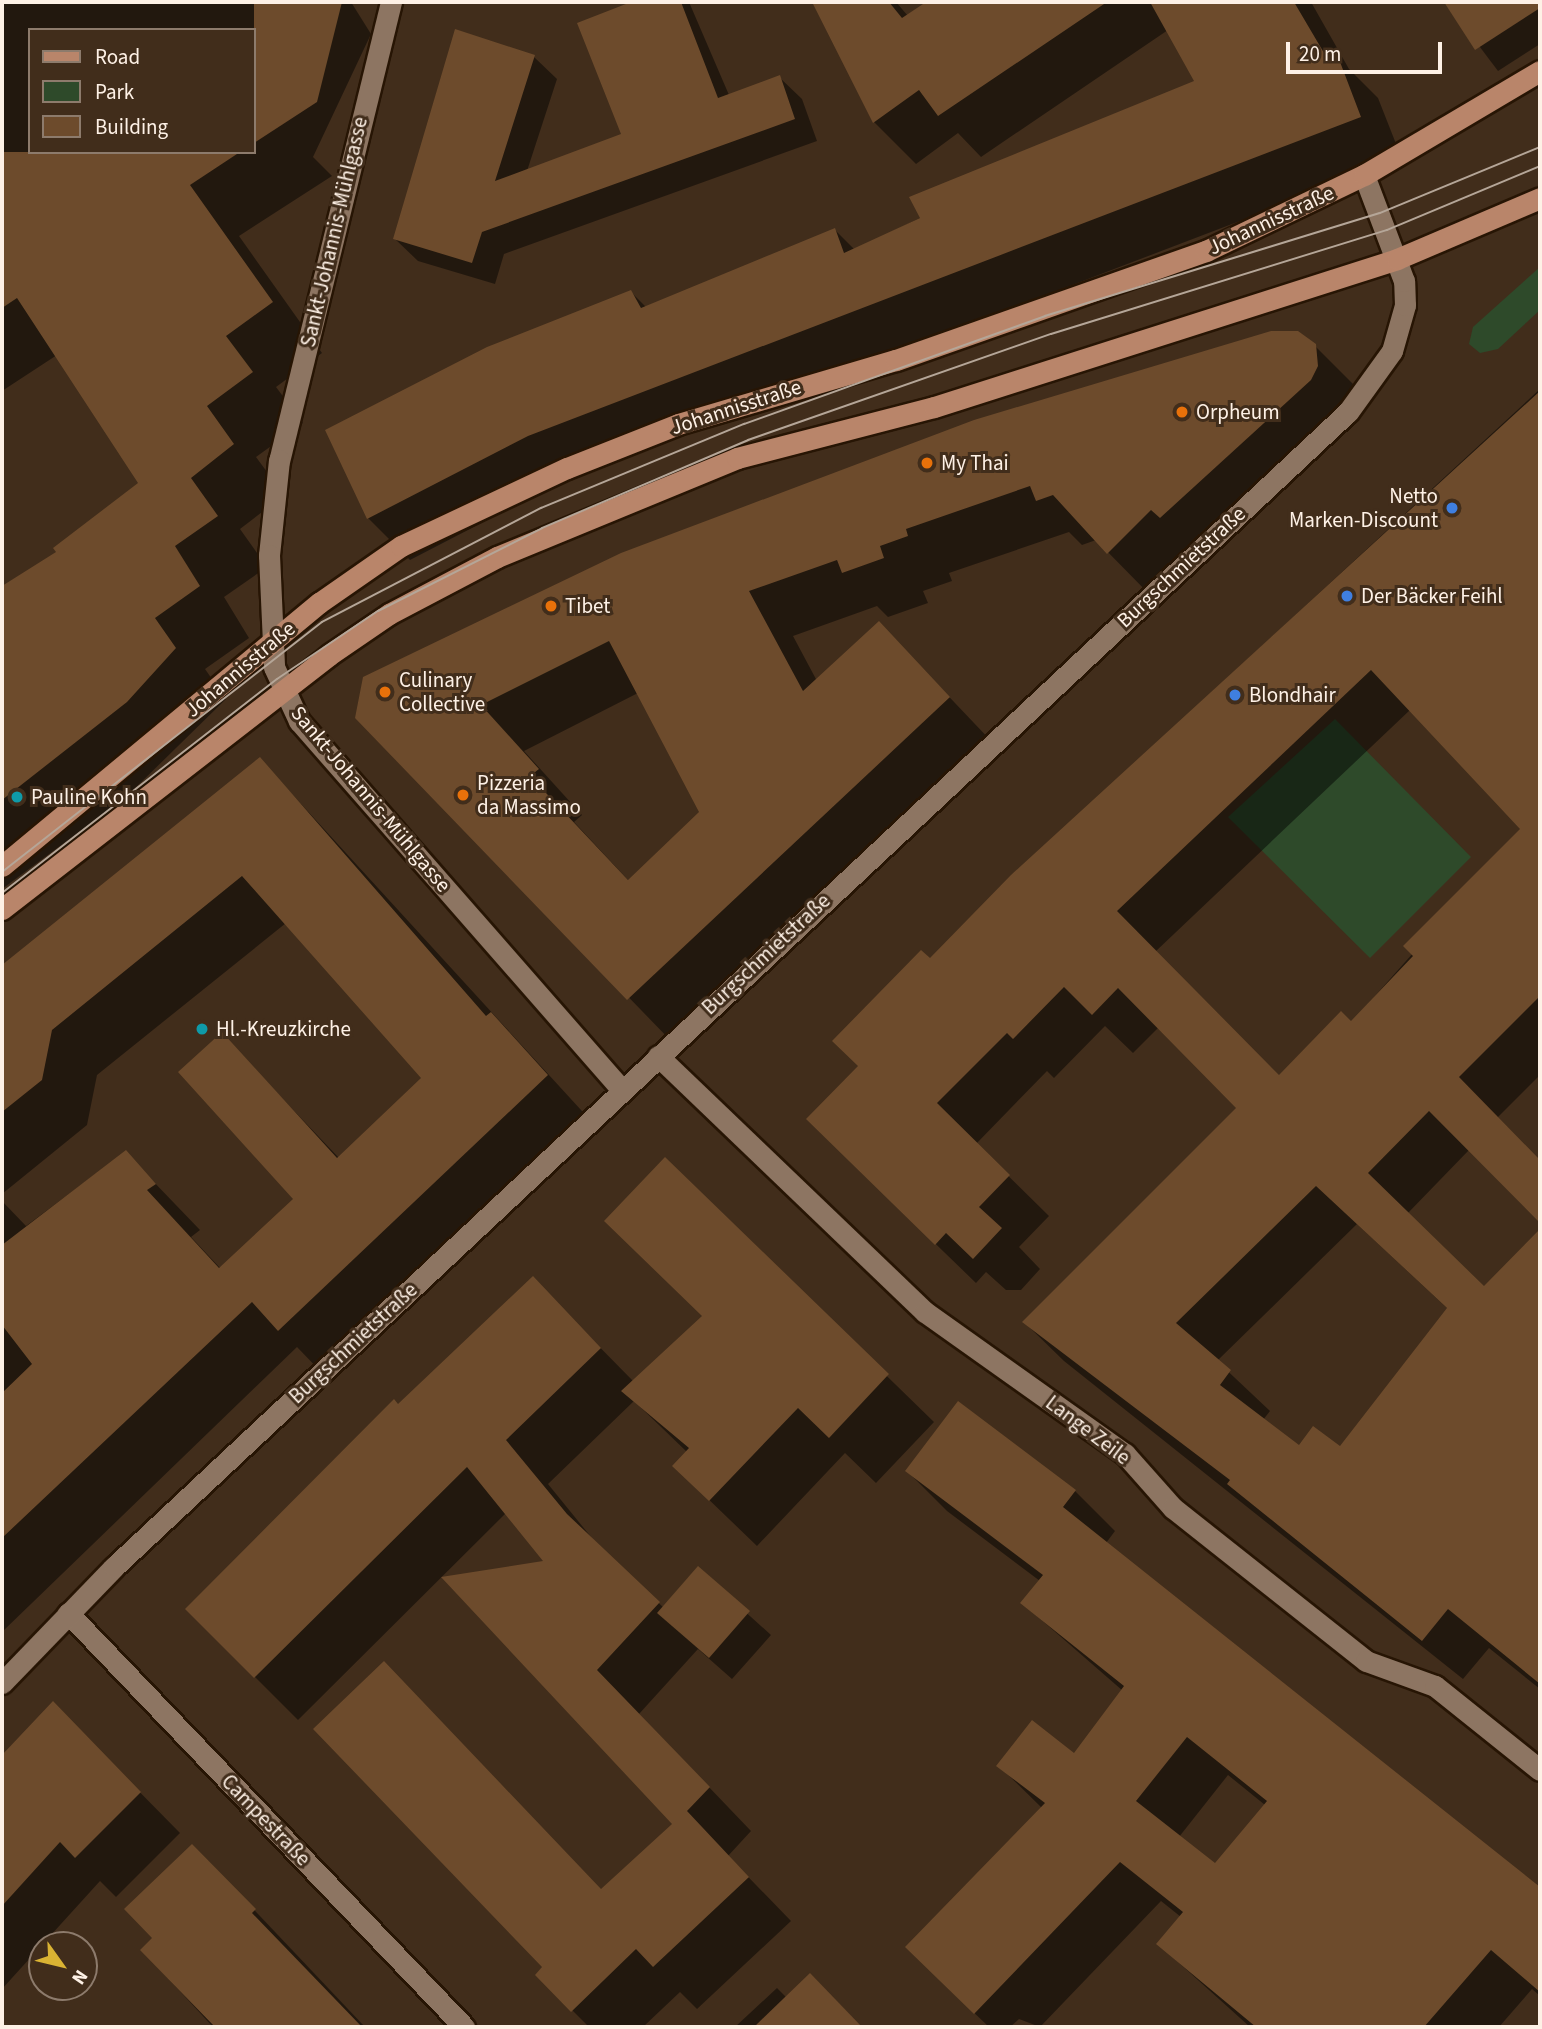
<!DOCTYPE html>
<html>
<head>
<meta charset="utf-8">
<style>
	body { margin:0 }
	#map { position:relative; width:1542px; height:2029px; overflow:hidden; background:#412d1b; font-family:"Source Sans 3",sans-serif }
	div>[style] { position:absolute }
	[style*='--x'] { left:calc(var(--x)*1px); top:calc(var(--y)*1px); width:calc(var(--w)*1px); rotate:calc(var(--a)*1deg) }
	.green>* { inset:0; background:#2e4a2a }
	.shadow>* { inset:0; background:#0007 }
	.building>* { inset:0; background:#6d4b2c }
	.roads { filter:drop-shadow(2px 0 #271504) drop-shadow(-2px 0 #271504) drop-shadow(0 2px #271504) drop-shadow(0 -2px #271504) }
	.minor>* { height:21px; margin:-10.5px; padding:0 10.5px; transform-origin:10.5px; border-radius:10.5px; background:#8d7562 }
	.major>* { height:21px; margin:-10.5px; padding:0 10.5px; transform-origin:10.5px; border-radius:10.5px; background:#b9856a }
	.tram>* { height:2px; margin:-1px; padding:0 1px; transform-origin:1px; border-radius:1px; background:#b5a698 }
	.dots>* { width:19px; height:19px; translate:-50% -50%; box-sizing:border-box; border:4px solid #412d1b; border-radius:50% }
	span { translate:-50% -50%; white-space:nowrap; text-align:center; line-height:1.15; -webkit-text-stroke:6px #412d1b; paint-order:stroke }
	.street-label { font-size:21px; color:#fef1e6 }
	.poi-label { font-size:21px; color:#fef1e6 }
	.left { translate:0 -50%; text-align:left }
	.right { translate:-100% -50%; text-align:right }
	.frame { position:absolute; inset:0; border:4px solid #fef1e6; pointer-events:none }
	.legend { position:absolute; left:28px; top:28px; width:228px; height:126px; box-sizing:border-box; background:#412d1b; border:2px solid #8d7b6c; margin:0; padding:9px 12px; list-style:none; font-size:21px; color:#fef1e6 }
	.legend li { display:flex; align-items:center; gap:14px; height:35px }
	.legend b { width:35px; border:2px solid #8d7b6c }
	.north { position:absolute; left:28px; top:1931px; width:70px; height:70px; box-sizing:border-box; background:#412d1b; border:2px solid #8d7b6c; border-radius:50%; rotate:124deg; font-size:19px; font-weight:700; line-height:28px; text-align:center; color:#fef1e6 }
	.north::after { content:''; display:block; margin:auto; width:24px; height:32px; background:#dab333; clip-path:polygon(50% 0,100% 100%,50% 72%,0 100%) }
	.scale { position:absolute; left:1286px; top:42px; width:156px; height:32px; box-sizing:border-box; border:4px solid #fef1e6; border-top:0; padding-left:9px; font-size:21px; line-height:24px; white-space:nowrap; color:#fef1e6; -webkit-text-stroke:5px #412d1b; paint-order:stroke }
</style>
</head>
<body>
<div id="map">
	<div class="green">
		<div style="clip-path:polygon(1540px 267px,1540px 310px,1498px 349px,1480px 353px,1469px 344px,1473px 327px)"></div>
		<div style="clip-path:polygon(1335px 719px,1471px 857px,1370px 958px,1228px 817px)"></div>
	</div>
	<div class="shadow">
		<div style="clip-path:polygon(evenodd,2px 2px,351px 2px,371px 34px,313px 157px,332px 176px,239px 236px,322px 353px,276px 387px,303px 423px,256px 457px,284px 495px,240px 529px,267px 567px,224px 597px,249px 638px,205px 669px,226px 699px,126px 797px,2px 889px,2px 588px,59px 552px,140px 483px,57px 355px,2px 391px,2px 2px,30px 30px,254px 30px,254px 152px,30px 152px,30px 30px)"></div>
		<div style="clip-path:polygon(636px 2px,689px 2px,729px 95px,779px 77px,802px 99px,817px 141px,504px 254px,495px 284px,418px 261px,395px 239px,534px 57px,557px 79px,527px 171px,623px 135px,579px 24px)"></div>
		<div style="clip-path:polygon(814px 2px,896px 2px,908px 16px,930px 2px,1311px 2px,1349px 69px,1378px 98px,1402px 159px,570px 477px,410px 560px,368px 518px,631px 292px,646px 307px,835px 230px,855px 250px,1197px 81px,1168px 30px,981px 157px,958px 133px,916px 164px,874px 122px)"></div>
		<div style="clip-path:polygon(1446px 2px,1540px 2px,1540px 44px,1498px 71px)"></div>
		<div style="clip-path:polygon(evenodd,1315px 346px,1360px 391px,1362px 411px,1355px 424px,1206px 561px,1197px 554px,1152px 597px,1096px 540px,1082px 545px,1069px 532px,949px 573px,952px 581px,923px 591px,928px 603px,888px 617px,877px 606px,793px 636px,817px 681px,879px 623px,993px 743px,673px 1043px,357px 717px,1315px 346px,638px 693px,701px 813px,629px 881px,574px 822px,582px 815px,524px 751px,638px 693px)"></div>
		<div style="clip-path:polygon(evenodd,1540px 389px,1540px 1075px,1497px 1118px,1540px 1161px,1540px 1220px,1470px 1149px,1407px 1214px,1484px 1289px,1540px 1231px,1540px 1689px,1489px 1648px,1463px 1679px,1064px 1361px,1024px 1322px,1239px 1108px,1159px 1027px,1133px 1053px,1105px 1026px,1054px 1078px,1047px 1071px,976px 1144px,1049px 1216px,1019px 1247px,1040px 1269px,1021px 1290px,1006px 1290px,986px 1272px,976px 1283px,848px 1159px,860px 1066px,930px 961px,1013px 876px,1540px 389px,1410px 710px,1523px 829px,1351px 1023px,1279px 1077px,1155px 952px,1410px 710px,1540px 389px,1357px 1224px,1448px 1309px,1340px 1448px,1300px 1447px,1263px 1420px,1270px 1411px,1217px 1361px,1357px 1224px)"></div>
		<div style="clip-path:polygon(260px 759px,592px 1122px,324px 1375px,297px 1347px,2px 1632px,2px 1201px,26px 1226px,125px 1152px,200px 1230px,191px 1237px,221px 1269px,295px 1199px,222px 1035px,339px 1158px,424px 1078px,286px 923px,97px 1075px,87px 1125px,2px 1194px,2px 970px)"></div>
		<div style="clip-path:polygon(665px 1160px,934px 1422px,876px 1483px,845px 1453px,757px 1546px,674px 1466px,687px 1452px,634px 1401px,548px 1484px,600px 1548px,664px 1608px,698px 1569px,771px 1635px,732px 1679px,698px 1649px,639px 1714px,751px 1831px,728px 1856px,791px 1921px,697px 2009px,680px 1992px,643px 2027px,589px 2027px,537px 1975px,675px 1824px,444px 1579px,547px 1562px,506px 1513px,298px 1720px,187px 1609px,398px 1406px,575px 1322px,634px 1382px,703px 1317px)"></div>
		<div style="clip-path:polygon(evenodd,959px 1403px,1075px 1491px,1115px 1531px,1106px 1543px,1540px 1890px,1540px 1996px,1532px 1989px,1499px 2027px,1250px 2027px,1158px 1944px,1181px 1917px,1161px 1901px,1040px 2027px,1019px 2019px,1010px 2027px,989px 2027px,947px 1987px,1042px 1808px,998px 1765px,1074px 1756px,1123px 1691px,1022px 1603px,1040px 1581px,947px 1511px,907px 1471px,959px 1403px,1228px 1775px,1265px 1805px,1215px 1866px,1179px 1837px,1228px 1775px)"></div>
		<div style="clip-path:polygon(53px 1704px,180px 1833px,116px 1897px,100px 1881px,2px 1989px,2px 1759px)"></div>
		<div style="clip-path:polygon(239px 1894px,365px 2027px,213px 2027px,142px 1950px)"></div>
		<div style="clip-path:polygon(777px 1988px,787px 1998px,832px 1997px,861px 2027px,735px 2027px)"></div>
	</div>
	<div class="building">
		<div style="clip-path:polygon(254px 2px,342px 2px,317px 102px,254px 143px)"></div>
		<div style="clip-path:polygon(631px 2px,681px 2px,718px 98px,780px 75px,795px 119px,482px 232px,472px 263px,393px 239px,455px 29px,535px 55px,495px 181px,621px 134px,577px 23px)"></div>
		<div style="clip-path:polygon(812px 2px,889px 2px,902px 18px,926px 2px,1107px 2px,938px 116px,919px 90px,873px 123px)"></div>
		<div style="clip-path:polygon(1150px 2px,1294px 2px,1327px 58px,1337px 54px,1361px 117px,528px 436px,367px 519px,325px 430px,487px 347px,631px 290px,641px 308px,835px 228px,844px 253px,920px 218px,909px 197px,1194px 81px)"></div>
		<div style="clip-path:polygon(1444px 2px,1540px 2px,1540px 8px,1475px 50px)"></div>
		<div style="clip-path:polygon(2px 152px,240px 152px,190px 185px,273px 302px,226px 336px,253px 372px,207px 406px,234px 444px,191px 478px,218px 516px,175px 546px,200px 586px,155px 618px,176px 648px,127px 702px,2px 800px,2px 586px,56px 552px,53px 548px,138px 483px,17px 298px,2px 308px)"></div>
		<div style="clip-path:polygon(evenodd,1271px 331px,1298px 331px,1316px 344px,1318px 366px,1311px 380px,1160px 518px,1151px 510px,1107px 554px,1053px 495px,1036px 501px,1030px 486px,906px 529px,908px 536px,880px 546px,884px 558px,842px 573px,837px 560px,749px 591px,803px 691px,879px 621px,950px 697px,627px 1000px,355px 718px,363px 677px,621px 553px,974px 420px,1271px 331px,609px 641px,699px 812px,628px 880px,530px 776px,539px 769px,481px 705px,609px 641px)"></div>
		<div style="clip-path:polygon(evenodd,1540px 391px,1540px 996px,1459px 1077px,1540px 1160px,1540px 1223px,1429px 1111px,1368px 1173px,1484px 1286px,1540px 1229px,1540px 1684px,1448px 1609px,1422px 1641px,1227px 1484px,1230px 1480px,1022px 1322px,1236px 1108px,1118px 988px,1092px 1015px,1064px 987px,1013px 1039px,1007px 1033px,937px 1103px,1010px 1175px,979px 1207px,1002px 1228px,973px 1259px,946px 1233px,935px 1245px,806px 1119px,858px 1066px,832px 1041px,921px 950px,930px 958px,1011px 875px,1540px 391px,1371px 670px,1520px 829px,1403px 946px,1413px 956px,1351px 1021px,1341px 1011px,1279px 1075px,1117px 911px,1371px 670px,1540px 391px,1316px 1186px,1447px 1308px,1340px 1446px,1313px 1426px,1299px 1445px,1220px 1385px,1231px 1370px,1176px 1323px,1316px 1186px)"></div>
		<div style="clip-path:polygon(260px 757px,486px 1016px,491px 1012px,548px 1075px,278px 1331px,252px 1302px,2px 1538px,2px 1393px,32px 1364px,2px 1325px,2px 1245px,126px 1150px,156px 1184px,147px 1190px,219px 1268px,293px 1199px,178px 1072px,222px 1032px,337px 1158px,421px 1078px,242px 876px,52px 1030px,42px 1080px,2px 1112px,2px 965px)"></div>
		<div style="clip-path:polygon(665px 1157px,889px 1374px,829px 1438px,798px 1408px,709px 1501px,672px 1466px,689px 1448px,621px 1391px,702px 1316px,604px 1221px)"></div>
		<div style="clip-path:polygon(533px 1276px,601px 1348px,506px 1440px,567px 1514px,660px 1602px,597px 1670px,710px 1787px,687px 1811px,749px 1877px,653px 1967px,636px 1949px,571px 2012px,535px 1975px,542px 1967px,313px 1729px,384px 1661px,601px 1889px,672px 1824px,441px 1577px,543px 1561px,467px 1467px,254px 1678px,185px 1609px,394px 1399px,398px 1404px)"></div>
		<div style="clip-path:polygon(evenodd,958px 1401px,1076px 1490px,1063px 1507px,1540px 1887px,1540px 1992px,1491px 1950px,1424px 2027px,1256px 2027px,1156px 1944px,1183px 1912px,1120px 1862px,974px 2014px,905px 1947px,1045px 1803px,996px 1766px,1032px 1720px,1074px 1753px,1124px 1686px,1020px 1603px,1043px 1575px,905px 1471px,958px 1401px,1187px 1737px,1267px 1801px,1215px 1863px,1136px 1801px,1187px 1737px)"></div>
		<div style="clip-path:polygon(698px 1566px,750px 1611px,709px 1658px,657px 1613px)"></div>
		<div style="clip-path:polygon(53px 1701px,141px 1792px,75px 1858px,60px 1842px,2px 1906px,2px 1755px)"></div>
		<div style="clip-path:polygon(192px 1844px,256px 1909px,252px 1913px,362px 2027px,215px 2027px,140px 1950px,152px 1938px,124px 1909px)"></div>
		<div style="clip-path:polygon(810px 1973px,862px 2027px,754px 2027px)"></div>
	</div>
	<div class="roads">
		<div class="minor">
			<div style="--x:391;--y:2;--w:471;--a:103.7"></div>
			<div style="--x:279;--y:460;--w:96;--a:96"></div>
			<div style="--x:269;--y:555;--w:112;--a:87.4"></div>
			<div style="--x:274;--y:667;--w:60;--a:65.2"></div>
			<div style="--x:299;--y:721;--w:490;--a:48.8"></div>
			<div style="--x:658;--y:1056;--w:370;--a:43.8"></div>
			<div style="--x:925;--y:1312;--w:245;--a:35.4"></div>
			<div style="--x:1125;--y:1454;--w:72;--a:48.4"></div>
			<div style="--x:1173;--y:1508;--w:246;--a:38.4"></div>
			<div style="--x:1366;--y:1661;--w:73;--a:19.9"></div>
			<div style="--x:1435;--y:1686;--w:134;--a:38.7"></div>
			<div style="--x:68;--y:1613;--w:573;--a:46.27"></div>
			<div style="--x:2;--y:1683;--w:161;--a:-46"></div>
			<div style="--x:114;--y:1567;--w:1690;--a:-43.11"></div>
			<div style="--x:1348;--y:412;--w:75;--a:-54.2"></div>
			<div style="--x:1392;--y:351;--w:48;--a:-74.2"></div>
			<div style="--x:1405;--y:305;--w:24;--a:-92"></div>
			<div style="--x:1404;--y:281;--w:113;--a:-110.7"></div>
		</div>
		<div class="major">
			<div style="--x:2;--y:866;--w:412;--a:-39.7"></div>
			<div style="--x:319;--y:603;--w:100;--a:-34.8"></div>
			<div style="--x:401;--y:546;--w:183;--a:-25.2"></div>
			<div style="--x:567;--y:468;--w:119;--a:-21.6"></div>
			<div style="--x:678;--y:424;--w:227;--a:-16.4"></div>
			<div style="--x:896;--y:360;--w:329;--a:-19.4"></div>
			<div style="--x:1206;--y:251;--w:175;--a:-25.7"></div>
			<div style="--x:1364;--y:175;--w:204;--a:-30.6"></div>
			<div style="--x:2;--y:909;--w:414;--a:-37.8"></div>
			<div style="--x:329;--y:655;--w:73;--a:-34.3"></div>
			<div style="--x:389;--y:614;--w:122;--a:-27.8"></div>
			<div style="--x:497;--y:557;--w:260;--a:-22.4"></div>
			<div style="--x:737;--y:458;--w:203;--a:-14.5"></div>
			<div style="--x:934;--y:407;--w:486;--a:-17.7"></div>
			<div style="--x:1397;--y:259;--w:155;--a:-23.1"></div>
		</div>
	</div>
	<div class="tram">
		<div style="--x:2;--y:872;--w:406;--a:-38"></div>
		<div style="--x:322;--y:622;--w:247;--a:-27.5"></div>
		<div style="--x:541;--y:508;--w:220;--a:-22.5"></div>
		<div style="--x:744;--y:424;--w:320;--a:-19.7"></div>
		<div style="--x:1045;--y:316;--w:350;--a:-17.1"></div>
		<div style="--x:1380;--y:213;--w:173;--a:-22.4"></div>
		<div style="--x:2;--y:893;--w:348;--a:-37.9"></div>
		<div style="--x:277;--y:679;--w:122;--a:-34"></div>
		<div style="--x:378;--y:611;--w:184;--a:-26.8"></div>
		<div style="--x:542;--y:528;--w:224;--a:-23.1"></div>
		<div style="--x:748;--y:440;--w:321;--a:-19.3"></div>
		<div style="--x:1051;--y:334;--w:352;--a:-17.2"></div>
		<div style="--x:1387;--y:230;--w:166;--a:-22.7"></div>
	</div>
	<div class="dots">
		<div style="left:1182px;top:412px;background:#e8710a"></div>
		<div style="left:927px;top:463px;background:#e8710a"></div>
		<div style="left:1452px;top:508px;background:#3f7fe0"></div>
		<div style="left:1347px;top:596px;background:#3f7fe0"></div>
		<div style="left:551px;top:606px;background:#e8710a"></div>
		<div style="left:385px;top:692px;background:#e8710a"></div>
		<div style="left:1235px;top:695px;background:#3f7fe0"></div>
		<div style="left:463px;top:795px;background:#e8710a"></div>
		<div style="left:17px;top:797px;background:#0f9aa8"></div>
		<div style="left:202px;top:1029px;background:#0f9aa8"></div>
	</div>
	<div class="street-label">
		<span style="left:1271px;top:220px;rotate:-25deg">Johannisstraße</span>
		<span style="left:334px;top:232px;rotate:-77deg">Sankt-Johannis-Mühlgasse</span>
		<span style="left:736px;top:407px;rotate:-18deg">Johannisstraße</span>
		<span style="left:1181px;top:567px;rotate:-43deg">Burgschmietstraße</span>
		<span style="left:240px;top:669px;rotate:-40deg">Johannisstraße</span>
		<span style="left:371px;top:799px;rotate:50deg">Sankt-Johannis-Mühlgasse</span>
		<span style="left:766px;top:954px;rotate:-43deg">Burgschmietstraße</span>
		<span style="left:353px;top:1343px;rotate:-43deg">Burgschmietstraße</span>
		<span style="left:1088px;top:1430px;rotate:37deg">Lange Zeile</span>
		<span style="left:266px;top:1820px;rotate:46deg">Campestraße</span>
	</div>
	<div class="poi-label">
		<span class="left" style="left:1196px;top:412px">Orpheum</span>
		<span class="left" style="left:941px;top:463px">My Thai</span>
		<span class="right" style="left:1438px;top:508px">Netto<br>Marken-Discount</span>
		<span class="left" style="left:1361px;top:596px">Der Bäcker Feihl</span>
		<span class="left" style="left:565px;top:606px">Tibet</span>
		<span class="left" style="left:399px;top:692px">Culinary<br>Collective</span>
		<span class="left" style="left:1249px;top:695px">Blondhair</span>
		<span class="left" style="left:477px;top:795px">Pizzeria<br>da Massimo</span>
		<span class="left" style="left:31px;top:797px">Pauline Kohn</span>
		<span class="left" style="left:216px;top:1029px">Hl.-Kreuzkirche</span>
	</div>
	<div class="frame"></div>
	<ul class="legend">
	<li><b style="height:9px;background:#b9856a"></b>Road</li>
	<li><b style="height:19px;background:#2e4a2a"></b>Park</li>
	<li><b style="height:19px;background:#6d4b2c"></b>Building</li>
	</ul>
	<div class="north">N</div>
	<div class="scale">20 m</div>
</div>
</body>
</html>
